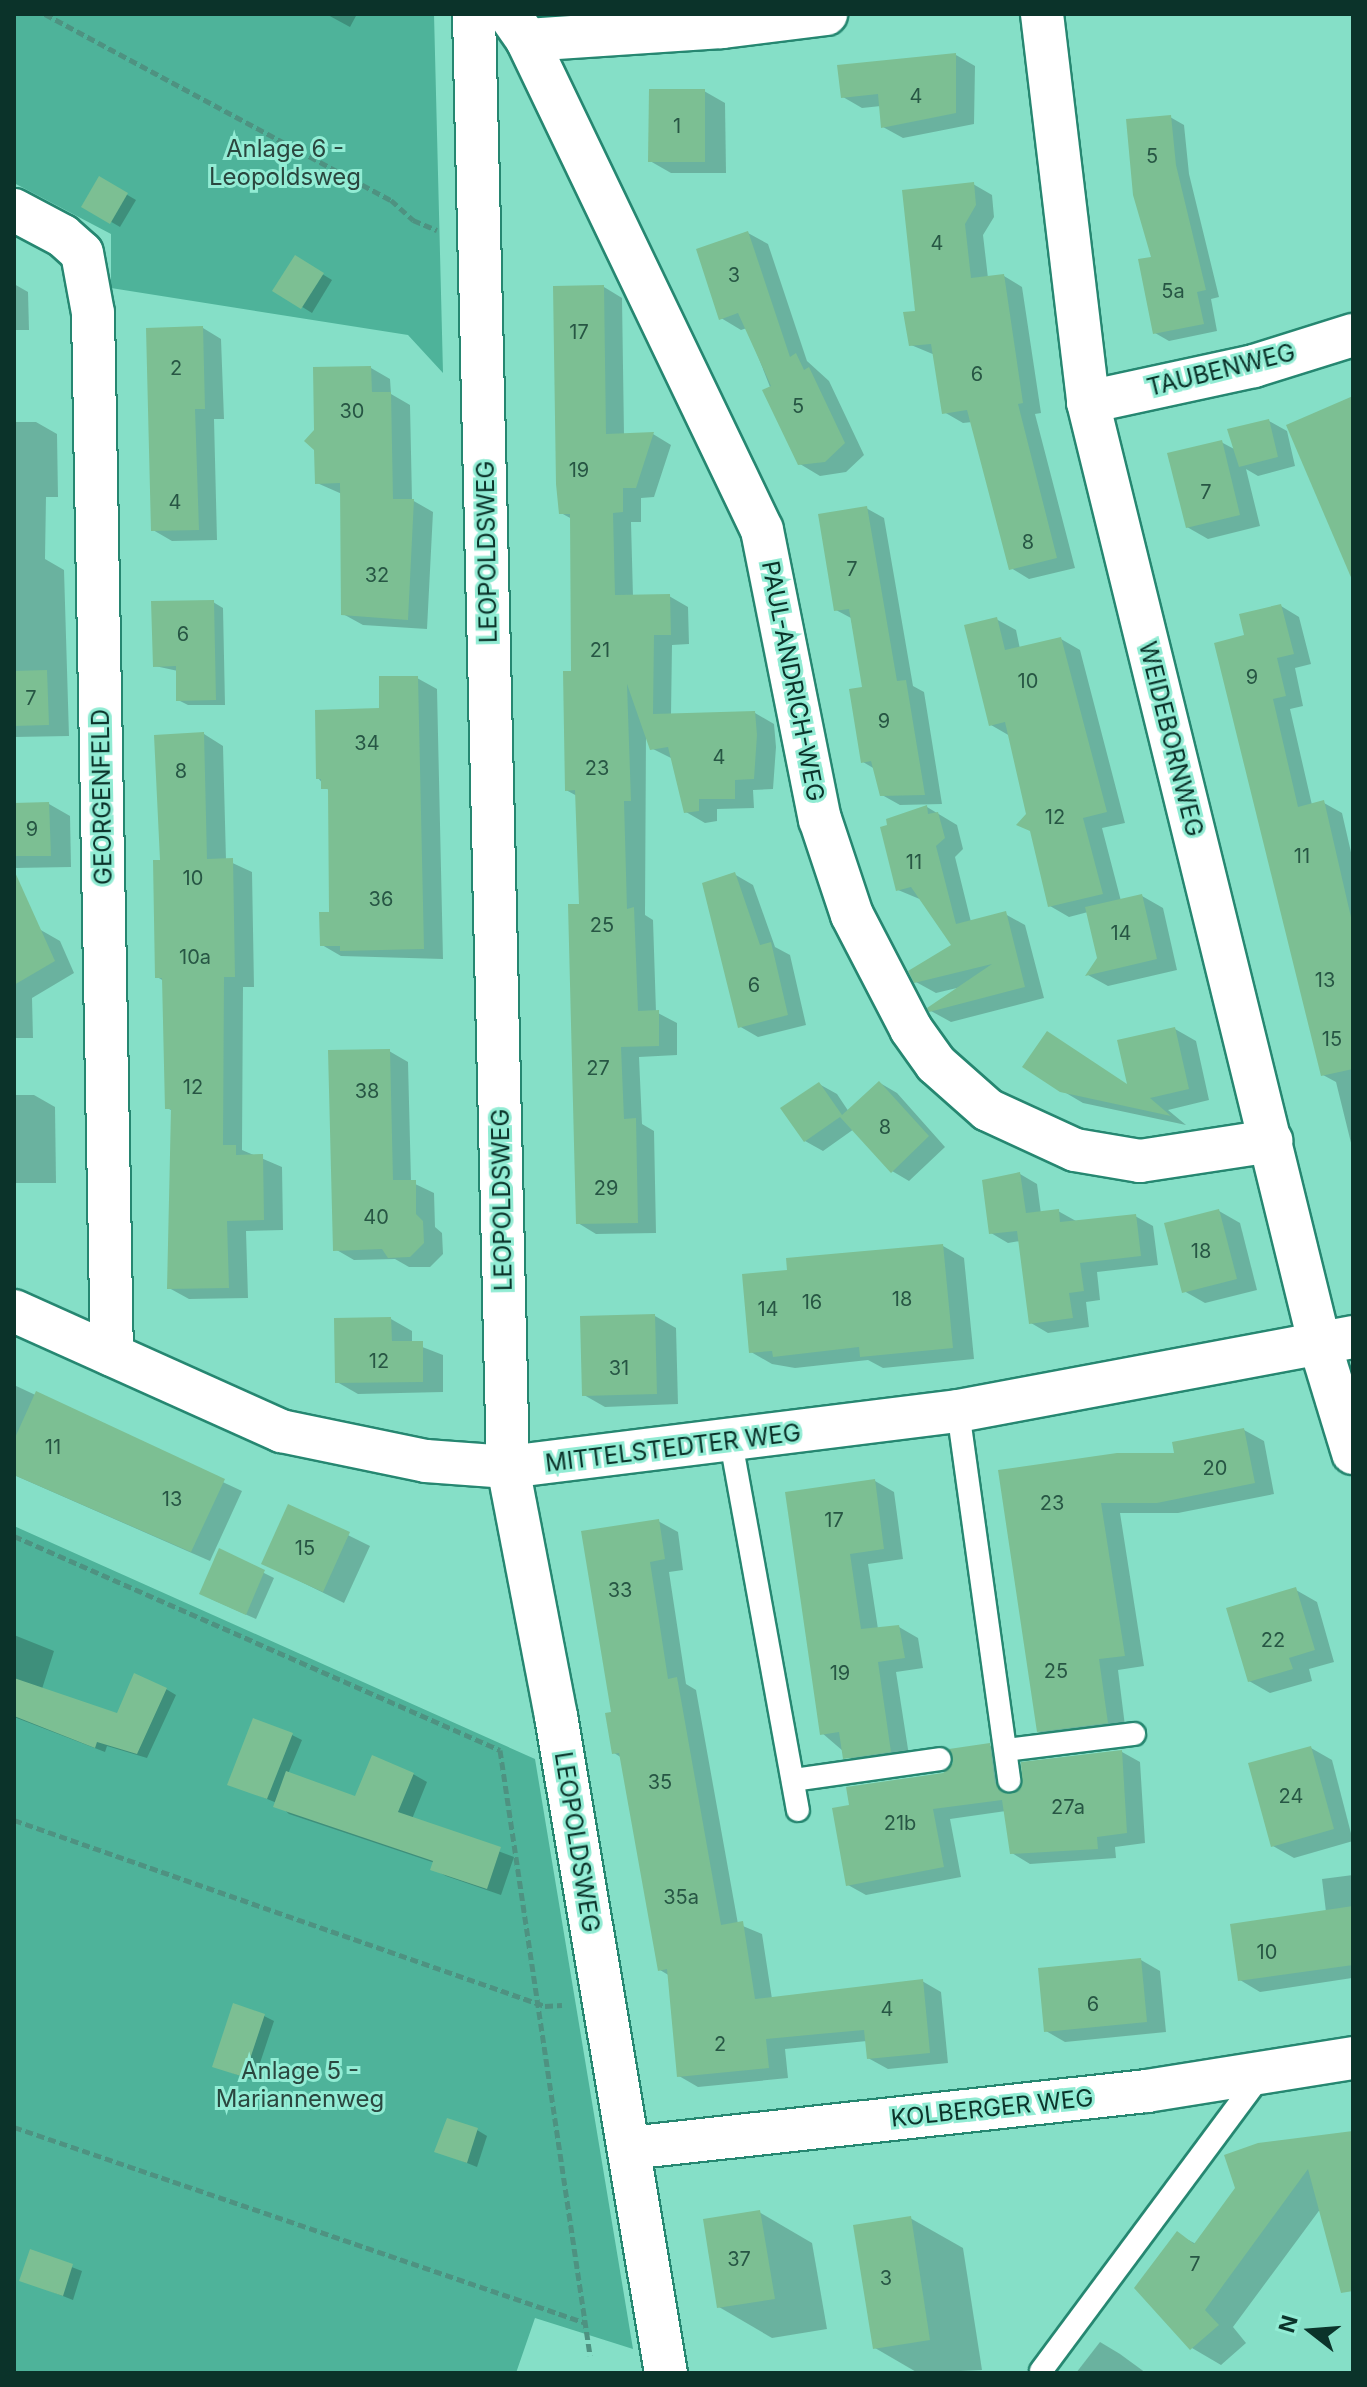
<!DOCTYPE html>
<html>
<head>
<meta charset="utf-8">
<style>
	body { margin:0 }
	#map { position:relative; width:1367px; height:2387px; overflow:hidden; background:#85dfc7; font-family:Inter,sans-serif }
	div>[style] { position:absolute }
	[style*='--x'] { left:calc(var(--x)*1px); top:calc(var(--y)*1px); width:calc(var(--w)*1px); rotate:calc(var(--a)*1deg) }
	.green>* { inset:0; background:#4eb39a }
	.shadow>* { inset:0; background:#0003 }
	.building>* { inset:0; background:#7cbf93 }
	.path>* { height:5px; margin-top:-2.5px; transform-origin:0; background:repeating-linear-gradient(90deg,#4e9281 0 8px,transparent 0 12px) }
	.roads { filter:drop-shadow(2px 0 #268771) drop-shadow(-2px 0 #268771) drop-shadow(0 2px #268771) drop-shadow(0 -2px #268771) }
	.service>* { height:22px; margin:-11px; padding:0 11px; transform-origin:11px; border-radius:11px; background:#fff }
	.minor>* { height:42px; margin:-21px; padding:0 21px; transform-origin:21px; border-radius:21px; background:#fff }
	span { translate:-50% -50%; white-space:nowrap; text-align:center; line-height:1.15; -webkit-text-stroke:6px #92ecd4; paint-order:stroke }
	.number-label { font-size:20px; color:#275644 }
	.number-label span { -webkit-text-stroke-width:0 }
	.park-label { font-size:24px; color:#2a473f }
	.street-label { font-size:24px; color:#0b332a }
	.frame { position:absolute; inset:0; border:16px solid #0b332a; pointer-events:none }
	.north { position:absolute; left:1271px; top:2291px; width:80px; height:80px; -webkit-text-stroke:6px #92ecd4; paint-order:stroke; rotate:287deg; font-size:22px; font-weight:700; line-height:32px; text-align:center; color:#0b332a }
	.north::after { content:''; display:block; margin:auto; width:28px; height:36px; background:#0b332a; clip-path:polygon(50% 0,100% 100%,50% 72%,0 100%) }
</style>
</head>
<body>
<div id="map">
	<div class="green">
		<div style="clip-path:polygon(14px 14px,434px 14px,443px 373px,408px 335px,111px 288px,111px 234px,14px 183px)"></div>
		<div style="clip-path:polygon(14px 1526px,535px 1759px,633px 2349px,535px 2318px,516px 2373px,14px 2373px)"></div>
	</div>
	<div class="shadow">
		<div style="clip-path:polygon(326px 14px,357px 14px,350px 27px)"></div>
		<div style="clip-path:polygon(956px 55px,975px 66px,974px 124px,903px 138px,883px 127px,881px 106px,862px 108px,843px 97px)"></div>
		<div style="clip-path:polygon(704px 91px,725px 103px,726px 173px,671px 173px,650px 161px)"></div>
		<div style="clip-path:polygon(1170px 117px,1184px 125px,1189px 174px,1219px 297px,1211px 299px,1217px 331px,1169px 341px,1155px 333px,1153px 258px)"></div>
		<div style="clip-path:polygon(100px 179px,136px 200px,120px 227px,84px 206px)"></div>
		<div style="clip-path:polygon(973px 184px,992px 195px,994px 217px,983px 235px,988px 278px,1004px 276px,1022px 287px,1041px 413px,1035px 414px,1075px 568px,1029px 579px,1011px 568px,972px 422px,963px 423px,944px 412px,935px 355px,911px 345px,917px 313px)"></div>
		<div style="clip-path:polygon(748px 233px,768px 244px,807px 361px,829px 381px,864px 455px,846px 472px,820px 476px,800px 464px,747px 328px,741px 330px,721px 318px)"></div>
		<div style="clip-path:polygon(296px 258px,332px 280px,312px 313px,275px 290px)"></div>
		<div style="clip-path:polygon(14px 284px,28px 292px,29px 330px,14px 330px)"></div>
		<div style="clip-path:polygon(604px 287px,622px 298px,624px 435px,653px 434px,671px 445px,654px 497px,641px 498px,641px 522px,631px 522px,633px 597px,669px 596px,688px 607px,689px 644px,672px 645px,671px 715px,755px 713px,774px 724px,776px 747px,773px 789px,753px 790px,754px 808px,717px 809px,717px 821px,705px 823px,686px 812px,673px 759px,651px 748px,646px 736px,645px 915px,653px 920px,656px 1012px,677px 1023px,677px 1055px,639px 1057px,642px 1124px,654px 1131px,656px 1233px,596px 1234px,578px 1223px,581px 906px,577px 796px,566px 790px,573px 674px,572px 519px,561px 513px)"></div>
		<div style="clip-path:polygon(203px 328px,221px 339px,224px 419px,214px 419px,217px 540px,172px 541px,153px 530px)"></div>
		<div style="clip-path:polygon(371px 368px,390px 379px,391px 394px,410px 405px,412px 500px,433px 512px,427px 629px,363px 625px,343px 614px,342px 494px,317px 483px)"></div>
		<div style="clip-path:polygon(1269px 421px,1287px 431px,1295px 466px,1258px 476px,1246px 469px,1260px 526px,1208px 539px,1187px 527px,1221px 442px,1236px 450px)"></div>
		<div style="clip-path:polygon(14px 422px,36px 422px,57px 434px,58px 497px,46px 497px,45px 559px,64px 570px,69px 736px,14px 737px)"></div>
		<div style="clip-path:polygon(866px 508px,884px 518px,913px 686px,924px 692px,942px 804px,900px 805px,882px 795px,875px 769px,863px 762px,864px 689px,851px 618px,836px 610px)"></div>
		<div style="clip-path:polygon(213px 602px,223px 608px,225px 705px,188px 705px,178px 700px,178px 671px,155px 666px)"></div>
		<div style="clip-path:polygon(1281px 606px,1299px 617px,1311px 664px,1295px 668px,1303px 706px,1290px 709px,1312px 805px,1324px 803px,1342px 813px,1353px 861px,1353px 1151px,1336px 1082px,1323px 1075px,1247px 637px)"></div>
		<div style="clip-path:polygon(996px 619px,1016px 630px,1020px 649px,1061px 639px,1080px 650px,1125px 823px,1102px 828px,1121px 901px,1142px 896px,1163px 908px,1177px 970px,1108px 986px,1088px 975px,1099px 958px,1088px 912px,1069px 917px,1050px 906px,1010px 736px,991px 725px)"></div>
		<div style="clip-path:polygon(417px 678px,437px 689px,443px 959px,341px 956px,322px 945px,331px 914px,330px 792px,318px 778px)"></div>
		<div style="clip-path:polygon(204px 734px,223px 746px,226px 860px,252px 872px,254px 987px,243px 987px,242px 1150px,282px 1167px,283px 1230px,246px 1231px,248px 1298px,189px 1299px,169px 1288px,173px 1111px,167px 1108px,164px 981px,157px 977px,162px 862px)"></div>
		<div style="clip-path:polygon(49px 804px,70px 816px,71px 867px,14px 868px,14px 805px)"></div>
		<div style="clip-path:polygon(927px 807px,957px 825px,963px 849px,955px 857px,971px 922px,1005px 914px,1025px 925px,1044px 998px,951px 1022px,931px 1011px,961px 987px,936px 993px,916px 982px,954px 946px,922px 900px,898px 890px)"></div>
		<div style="clip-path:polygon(734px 874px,753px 885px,775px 947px,790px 955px,806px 1025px,758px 1037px,739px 1026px)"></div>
		<div style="clip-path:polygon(39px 929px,60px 941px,74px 973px,32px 998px,33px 1038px,14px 1038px,14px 930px)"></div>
		<div style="clip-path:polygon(1175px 1029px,1196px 1041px,1209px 1100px,1168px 1110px,1186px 1125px,1083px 1103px,1061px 1090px,1130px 1086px)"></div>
		<div style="clip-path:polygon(389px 1051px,408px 1062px,411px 1182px,434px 1193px,435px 1227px,442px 1233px,443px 1254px,430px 1267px,409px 1267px,395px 1259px,354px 1260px,335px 1249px)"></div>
		<div style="clip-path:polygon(880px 1083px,897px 1093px,945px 1147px,909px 1181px,892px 1171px,854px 1129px,823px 1151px,805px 1141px,819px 1084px,837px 1094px,849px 1112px)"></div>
		<div style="clip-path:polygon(14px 1095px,34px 1095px,55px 1107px,56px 1183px,14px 1183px)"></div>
		<div style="clip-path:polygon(1020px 1174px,1037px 1184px,1041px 1214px,1058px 1211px,1076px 1221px,1135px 1216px,1153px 1226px,1158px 1265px,1097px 1272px,1100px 1300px,1086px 1302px,1089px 1327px,1048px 1333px,1031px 1323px,1020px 1241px,1008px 1243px,991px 1233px)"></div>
		<div style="clip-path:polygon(1219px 1211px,1240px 1223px,1257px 1290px,1205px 1303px,1184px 1291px)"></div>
		<div style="clip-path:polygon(943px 1246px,964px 1258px,974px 1359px,883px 1368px,868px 1360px,795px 1368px,772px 1364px,751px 1352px,789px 1272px)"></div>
		<div style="clip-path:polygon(655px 1316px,676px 1328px,678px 1404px,605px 1407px,584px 1395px)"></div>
		<div style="clip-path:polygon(391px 1319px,412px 1331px,412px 1343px,443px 1355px,443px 1392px,358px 1394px,337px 1382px)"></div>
		<div style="clip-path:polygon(14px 1385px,242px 1491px,210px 1561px,14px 1475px)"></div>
		<div style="clip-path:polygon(1244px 1430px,1264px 1441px,1274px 1494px,1178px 1513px,1120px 1513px,1144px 1666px,1118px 1670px,1126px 1734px,1059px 1742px,1039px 1731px,1000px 1471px,1177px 1455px)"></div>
		<div style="clip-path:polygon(875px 1481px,894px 1492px,903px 1559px,868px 1564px,878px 1629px,899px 1627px,918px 1638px,923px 1668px,896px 1672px,910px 1762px,864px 1769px,822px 1733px,787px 1493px)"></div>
		<div style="clip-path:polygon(289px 1506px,370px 1546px,344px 1603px,263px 1563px)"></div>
		<div style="clip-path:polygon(658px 1521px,678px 1532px,683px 1570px,669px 1572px,686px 1684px,696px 1690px,738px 1924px,762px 1934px,772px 1999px,922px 1981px,941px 1992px,948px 2063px,888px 2069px,868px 2058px,867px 2041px,785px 2049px,788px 2078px,698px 2087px,679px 2076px,670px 1976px,660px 1970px,622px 1758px,614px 1753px,613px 1714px)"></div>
		<div style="clip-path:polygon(220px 1551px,274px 1578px,256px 1619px,211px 1599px)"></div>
		<div style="clip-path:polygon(1296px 1590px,1317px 1602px,1334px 1662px,1309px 1669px,1312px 1681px,1270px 1693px,1249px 1681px)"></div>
		<div style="clip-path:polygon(14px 1635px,54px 1651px,42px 1689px,118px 1715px,166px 1689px,176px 1695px,147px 1758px,107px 1746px,105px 1752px,14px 1717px)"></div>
		<div style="clip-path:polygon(292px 1735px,302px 1740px,288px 1774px,356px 1798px,413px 1774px,427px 1782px,412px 1819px,514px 1857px,501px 1895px,446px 1876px,433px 1869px,435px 1863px,289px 1814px,277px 1803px,230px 1784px)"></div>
		<div style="clip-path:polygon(989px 1745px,1008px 1756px,1013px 1794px,1122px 1752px,1140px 1762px,1145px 1843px,1115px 1847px,1116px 1858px,1030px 1864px,1012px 1853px,1006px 1811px,950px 1819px,961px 1877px,866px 1895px,848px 1885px,851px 1806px,944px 1775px)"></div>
		<div style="clip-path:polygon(1311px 1748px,1332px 1760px,1353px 1841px,1294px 1858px,1273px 1846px)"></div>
		<div style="clip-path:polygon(1353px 1875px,1353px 1983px,1352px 1978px,1260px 1992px,1240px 1980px,1326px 1912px,1322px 1879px)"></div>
		<div style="clip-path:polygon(1141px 1960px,1160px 1971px,1166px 2032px,1065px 2042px,1046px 2031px)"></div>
		<div style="clip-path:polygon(264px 2016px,274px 2021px,254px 2081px,214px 2066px)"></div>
		<div style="clip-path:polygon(477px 2130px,487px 2136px,477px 2167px,437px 2151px)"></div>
		<div style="clip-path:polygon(1353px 2132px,1353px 2268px,1321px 2208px,1233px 2327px,1246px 2343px,1221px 2365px,1192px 2348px,1177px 2234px,1196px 2244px)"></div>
		<div style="clip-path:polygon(759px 2212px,812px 2243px,827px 2329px,772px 2338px,719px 2307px)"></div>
		<div style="clip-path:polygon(910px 2218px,963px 2248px,982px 2370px,918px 2373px,875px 2348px)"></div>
		<div style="clip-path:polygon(32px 2252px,82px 2271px,73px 2300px,22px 2280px)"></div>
		<div style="clip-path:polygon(1100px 2342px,1120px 2354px,1146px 2373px,1076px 2373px)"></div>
	</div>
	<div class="building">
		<div style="clip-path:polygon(956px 53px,956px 113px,881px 128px,878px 94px,841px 98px,837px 65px)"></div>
		<div style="clip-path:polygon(649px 89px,705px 89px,705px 162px,648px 162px)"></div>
		<div style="clip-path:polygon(1171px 115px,1176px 165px,1206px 290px,1197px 292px,1204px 324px,1153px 334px,1138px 259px,1151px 257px,1133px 195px,1126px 119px)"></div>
		<div style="clip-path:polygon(99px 176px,128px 193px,110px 224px,81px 207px)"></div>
		<div style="clip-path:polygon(974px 182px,976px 205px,965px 224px,971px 278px,1004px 274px,1023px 403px,1018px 404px,1057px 558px,1009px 570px,967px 410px,942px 414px,931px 344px,909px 346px,903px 312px,915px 311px,902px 190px)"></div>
		<div style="clip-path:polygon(748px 231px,790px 357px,796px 353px,804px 370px,809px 367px,845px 443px,825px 462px,798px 465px,762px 390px,771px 386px,738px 313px,719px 320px,696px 249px)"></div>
		<div style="clip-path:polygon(295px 255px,324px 273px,301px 309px,272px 291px)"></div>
		<div style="clip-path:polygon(604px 285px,606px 434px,654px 432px,636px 488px,623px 488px,623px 512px,613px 513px,615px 595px,670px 594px,671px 635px,654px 635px,653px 714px,755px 711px,757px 735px,754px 779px,735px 780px,735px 799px,699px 799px,699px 811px,684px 813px,668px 747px,650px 750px,627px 684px,631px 801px,624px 801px,627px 909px,634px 907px,638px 1011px,659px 1010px,659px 1046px,621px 1047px,624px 1119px,636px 1118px,638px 1223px,576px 1224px,568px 904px,579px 904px,575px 790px,565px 791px,563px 671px,571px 671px,570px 514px,559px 514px,556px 484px,553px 286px)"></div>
		<div style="clip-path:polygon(203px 326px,205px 409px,195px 409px,199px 530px,151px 531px,146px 328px)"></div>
		<div style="clip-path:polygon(371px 366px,372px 392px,391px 392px,393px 499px,414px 499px,408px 620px,341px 615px,340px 483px,315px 484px,314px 450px,304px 441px,314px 430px,313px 367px)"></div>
		<div style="clip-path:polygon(1353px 396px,1353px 582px,1286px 425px)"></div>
		<div style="clip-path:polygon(1269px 419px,1278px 457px,1239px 467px,1227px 429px)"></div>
		<div style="clip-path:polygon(1222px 440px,1240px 515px,1186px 528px,1167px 453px)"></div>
		<div style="clip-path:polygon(867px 506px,897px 681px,906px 680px,925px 795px,880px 796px,871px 761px,861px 763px,849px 689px,862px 687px,849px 609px,834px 611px,818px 514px)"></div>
		<div style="clip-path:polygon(214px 600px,216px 700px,176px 701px,176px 666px,153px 667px,151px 601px)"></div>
		<div style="clip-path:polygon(1281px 604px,1294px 654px,1277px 658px,1286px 696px,1273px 699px,1298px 807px,1324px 800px,1353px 926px,1353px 1069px,1321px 1076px,1214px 643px,1244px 635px,1239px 614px)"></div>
		<div style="clip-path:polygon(997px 617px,1005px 650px,1061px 637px,1107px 812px,1083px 818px,1103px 894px,1048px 907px,1030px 831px,1016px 825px,1026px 814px,1005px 722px,989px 726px,964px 625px)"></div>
		<div style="clip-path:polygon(47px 670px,49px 725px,14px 726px,14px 671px)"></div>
		<div style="clip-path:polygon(379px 676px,418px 676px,424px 949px,340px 951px,340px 946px,320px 946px,319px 912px,329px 912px,328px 789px,321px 789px,321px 779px,316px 779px,315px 710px,379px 708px)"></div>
		<div style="clip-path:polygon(204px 732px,207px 859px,233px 858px,235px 977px,224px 977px,223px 1145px,236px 1145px,236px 1155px,263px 1154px,264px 1220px,227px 1221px,229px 1288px,167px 1289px,171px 1109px,165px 1109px,162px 978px,155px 978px,153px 860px,160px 860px,154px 735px)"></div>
		<div style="clip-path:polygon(49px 802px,51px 856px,14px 856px,14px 803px)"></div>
		<div style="clip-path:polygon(927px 805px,928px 814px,938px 812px,945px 838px,936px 846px,956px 924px,1006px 911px,1025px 987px,929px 1012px,927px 1008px,992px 964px,914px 983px,908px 971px,951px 945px,911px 887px,896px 891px,880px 827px,887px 825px,886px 819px)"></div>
		<div style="clip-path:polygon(14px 870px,55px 961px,14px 985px)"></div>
		<div style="clip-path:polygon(735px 872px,760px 945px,771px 942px,788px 1015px,738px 1028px,702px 883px)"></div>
		<div style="clip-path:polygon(1142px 894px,1157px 959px,1085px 976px,1097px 958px,1085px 907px)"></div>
		<div style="clip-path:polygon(1175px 1027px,1189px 1089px,1150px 1098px,1171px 1116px,1060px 1092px,1022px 1067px,1047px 1031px,1127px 1084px,1117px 1040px)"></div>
		<div style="clip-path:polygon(390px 1049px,393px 1180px,416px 1180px,416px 1214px,423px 1221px,424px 1243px,410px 1257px,388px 1258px,382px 1249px,333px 1251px,328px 1050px)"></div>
		<div style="clip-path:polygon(879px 1081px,929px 1136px,891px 1173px,840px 1117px,804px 1142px,780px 1108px,819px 1082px,842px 1115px)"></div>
		<div style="clip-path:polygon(1020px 1172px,1026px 1213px,1059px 1209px,1060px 1222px,1136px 1214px,1141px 1256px,1080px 1263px,1084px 1291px,1069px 1293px,1073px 1318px,1029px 1324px,1017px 1231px,989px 1234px,982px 1180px)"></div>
		<div style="clip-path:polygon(1219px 1209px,1237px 1279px,1182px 1293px,1164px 1223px)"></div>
		<div style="clip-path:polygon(943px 1244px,953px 1348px,860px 1357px,859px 1347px,773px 1357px,772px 1351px,749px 1353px,742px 1274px,787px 1270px,786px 1258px)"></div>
		<div style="clip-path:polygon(655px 1314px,657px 1394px,582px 1396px,580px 1316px)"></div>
		<div style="clip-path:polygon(391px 1317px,392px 1341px,423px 1341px,423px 1382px,335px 1383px,334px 1318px)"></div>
		<div style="clip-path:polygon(36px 1391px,225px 1479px,191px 1552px,14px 1475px,14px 1440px)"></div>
		<div style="clip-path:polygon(1244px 1428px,1255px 1483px,1157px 1503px,1101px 1503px,1125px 1656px,1099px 1659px,1108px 1723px,1037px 1732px,998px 1470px,1117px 1453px,1174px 1453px,1172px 1442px)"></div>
		<div style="clip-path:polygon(875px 1479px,884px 1549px,850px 1554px,861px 1629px,899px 1625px,905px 1658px,878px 1662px,891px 1752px,843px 1759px,839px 1732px,820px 1735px,785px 1492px)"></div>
		<div style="clip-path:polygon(288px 1504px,350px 1532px,323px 1592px,261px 1564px)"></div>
		<div style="clip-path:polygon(659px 1519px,665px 1559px,650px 1562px,668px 1679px,677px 1677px,721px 1925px,743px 1921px,755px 1999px,923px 1979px,930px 2053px,867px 2059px,864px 2030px,819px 2034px,766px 2039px,769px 2068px,677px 2077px,667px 1969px,658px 1971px,619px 1753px,612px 1754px,605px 1713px,611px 1712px,581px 1531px)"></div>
		<div style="clip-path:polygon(219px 1548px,265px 1570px,246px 1615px,199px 1594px)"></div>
		<div style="clip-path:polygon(1296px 1587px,1315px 1650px,1289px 1658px,1293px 1669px,1248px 1682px,1226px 1608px)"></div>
		<div style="clip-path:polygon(134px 1673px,167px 1688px,137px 1754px,97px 1742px,95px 1748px,14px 1716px,14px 1678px,117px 1713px)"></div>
		<div style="clip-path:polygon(253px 1718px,293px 1733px,267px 1799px,227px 1785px)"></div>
		<div style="clip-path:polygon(990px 1743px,995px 1783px,1010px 1794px,1022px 1785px,1021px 1762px,1122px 1750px,1127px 1833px,1097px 1837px,1098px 1849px,1010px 1854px,1002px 1800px,933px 1809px,944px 1867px,846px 1886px,832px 1808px,849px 1805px,846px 1787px,943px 1773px,953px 1763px,949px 1749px)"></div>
		<div style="clip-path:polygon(1311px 1746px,1334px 1829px,1271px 1847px,1248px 1763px)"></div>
		<div style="clip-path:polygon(372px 1755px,414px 1773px,398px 1812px,501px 1847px,487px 1889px,430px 1870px,433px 1861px,273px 1807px,286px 1771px,355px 1796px)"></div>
		<div style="clip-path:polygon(1353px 1906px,1353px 1965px,1238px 1981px,1230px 1924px)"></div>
		<div style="clip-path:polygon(1141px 1958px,1147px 2022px,1044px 2032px,1038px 1968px)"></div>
		<div style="clip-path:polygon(233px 2003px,265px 2014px,244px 2077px,212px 2067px)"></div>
		<div style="clip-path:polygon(447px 2118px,478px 2128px,467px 2163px,434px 2152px)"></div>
		<div style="clip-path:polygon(1353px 2131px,1353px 2291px,1341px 2293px,1308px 2169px,1205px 2310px,1219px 2325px,1190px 2350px,1134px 2288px,1177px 2231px,1194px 2244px,1235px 2188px,1224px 2155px,1258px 2143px)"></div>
		<div style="clip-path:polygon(760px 2210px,775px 2299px,717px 2308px,703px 2219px)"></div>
		<div style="clip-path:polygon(911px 2216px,930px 2340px,873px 2349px,853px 2225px)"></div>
		<div style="clip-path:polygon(30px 2249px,73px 2264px,63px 2296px,19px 2281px)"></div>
	</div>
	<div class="path">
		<div style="--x:45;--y:14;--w:393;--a:28.3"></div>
		<div style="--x:391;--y:200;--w:30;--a:42"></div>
		<div style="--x:413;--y:220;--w:26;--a:23"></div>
		<div style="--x:14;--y:1536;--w:531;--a:23.77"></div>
		<div style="--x:500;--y:1750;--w:612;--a:81.54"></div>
		<div style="--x:14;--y:1820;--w:563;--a:19.3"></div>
		<div style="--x:545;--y:2006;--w:17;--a:-3"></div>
		<div style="--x:14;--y:2127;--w:605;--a:18.91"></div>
	</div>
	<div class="roads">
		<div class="service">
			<div style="--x:958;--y:1411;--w:373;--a:82.1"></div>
			<div style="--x:731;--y:1442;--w:374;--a:79.7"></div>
			<div style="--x:1006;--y:1750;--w:129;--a:-7.1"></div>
			<div style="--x:793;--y:1780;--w:148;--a:-8.1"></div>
			<div style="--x:1041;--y:2371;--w:366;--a:-53.4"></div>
		</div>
		<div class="minor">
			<div style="--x:474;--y:14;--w:1453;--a:88.66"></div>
			<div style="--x:508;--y:1467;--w:254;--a:79.1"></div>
			<div style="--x:556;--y:1716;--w:666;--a:80.5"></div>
			<div style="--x:509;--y:14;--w:32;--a:55"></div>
			<div style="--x:527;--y:40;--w:543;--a:64.38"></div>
			<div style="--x:762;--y:530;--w:295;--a:78.7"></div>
			<div style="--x:820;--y:819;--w:101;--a:71.6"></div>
			<div style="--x:852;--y:915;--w:128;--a:62.6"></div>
			<div style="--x:911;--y:1029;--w:43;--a:54.5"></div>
			<div style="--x:936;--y:1064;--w:69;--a:41.5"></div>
			<div style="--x:988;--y:1110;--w:96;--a:24.7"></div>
			<div style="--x:1075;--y:1150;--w:66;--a:9.6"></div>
			<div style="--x:1140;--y:1161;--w:133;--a:-8.7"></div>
			<div style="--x:1042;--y:14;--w:391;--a:83.2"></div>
			<div style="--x:1088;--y:402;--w:971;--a:76.18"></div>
			<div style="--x:1320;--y:1345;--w:113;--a:73"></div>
			<div style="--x:527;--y:40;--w:195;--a:-3.8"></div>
			<div style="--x:722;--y:27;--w:105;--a:-7.1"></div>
			<div style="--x:14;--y:210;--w:55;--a:28"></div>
			<div style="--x:63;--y:236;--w:25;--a:42"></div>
			<div style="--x:82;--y:253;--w:61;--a:79.6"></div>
			<div style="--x:93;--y:313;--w:1042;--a:88.96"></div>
			<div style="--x:1088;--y:402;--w:170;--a:-12.2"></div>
			<div style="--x:1254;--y:366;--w:104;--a:-17.4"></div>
			<div style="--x:14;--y:1311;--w:293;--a:24.2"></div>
			<div style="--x:281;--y:1431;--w:148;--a:11.7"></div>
			<div style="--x:426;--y:1461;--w:82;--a:4.2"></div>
			<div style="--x:508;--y:1467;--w:453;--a:-7.1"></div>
			<div style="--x:958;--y:1411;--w:402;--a:-10.6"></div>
			<div style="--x:629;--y:2148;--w:521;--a:-6.28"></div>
			<div style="--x:1147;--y:2091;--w:209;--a:-9.1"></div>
		</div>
	</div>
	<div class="number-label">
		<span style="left:916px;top:96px">4</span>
		<span style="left:677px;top:126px">1</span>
		<span style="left:1152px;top:156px">5</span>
		<span style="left:937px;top:243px">4</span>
		<span style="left:734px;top:275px">3</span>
		<span style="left:1173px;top:291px">5a</span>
		<span style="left:579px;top:332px">17</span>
		<span style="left:176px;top:368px">2</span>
		<span style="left:977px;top:374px">6</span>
		<span style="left:798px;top:406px">5</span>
		<span style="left:352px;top:411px">30</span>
		<span style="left:579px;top:470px">19</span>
		<span style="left:1206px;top:492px">7</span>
		<span style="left:175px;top:502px">4</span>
		<span style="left:1028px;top:542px">8</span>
		<span style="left:852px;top:569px">7</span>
		<span style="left:377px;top:575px">32</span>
		<span style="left:183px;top:634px">6</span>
		<span style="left:600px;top:650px">21</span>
		<span style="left:1252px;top:677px">9</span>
		<span style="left:1028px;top:681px">10</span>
		<span style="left:31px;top:698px">7</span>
		<span style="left:884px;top:721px">9</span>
		<span style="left:367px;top:743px">34</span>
		<span style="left:719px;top:757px">4</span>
		<span style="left:597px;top:768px">23</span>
		<span style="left:181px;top:771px">8</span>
		<span style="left:1055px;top:817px">12</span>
		<span style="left:32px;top:829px">9</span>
		<span style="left:1302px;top:856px">11</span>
		<span style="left:914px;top:862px">11</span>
		<span style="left:193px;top:878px">10</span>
		<span style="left:381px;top:899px">36</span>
		<span style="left:602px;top:925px">25</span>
		<span style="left:1121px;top:933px">14</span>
		<span style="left:195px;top:957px">10a</span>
		<span style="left:1325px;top:980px">13</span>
		<span style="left:754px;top:985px">6</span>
		<span style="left:1332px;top:1039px">15</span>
		<span style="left:598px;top:1068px">27</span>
		<span style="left:193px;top:1087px">12</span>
		<span style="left:367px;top:1091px">38</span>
		<span style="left:885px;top:1127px">8</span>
		<span style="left:606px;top:1188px">29</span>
		<span style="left:376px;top:1217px">40</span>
		<span style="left:1201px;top:1251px">18</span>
		<span style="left:902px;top:1299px">18</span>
		<span style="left:812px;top:1302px">16</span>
		<span style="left:768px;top:1309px">14</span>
		<span style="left:379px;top:1361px">12</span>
		<span style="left:619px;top:1368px">31</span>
		<span style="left:53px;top:1447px">11</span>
		<span style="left:1215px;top:1468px">20</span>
		<span style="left:172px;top:1499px">13</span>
		<span style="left:1052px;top:1503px">23</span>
		<span style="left:834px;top:1520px">17</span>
		<span style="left:305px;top:1548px">15</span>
		<span style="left:620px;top:1590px">33</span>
		<span style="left:1273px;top:1640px">22</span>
		<span style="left:1056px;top:1671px">25</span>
		<span style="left:840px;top:1673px">19</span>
		<span style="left:660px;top:1782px">35</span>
		<span style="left:1291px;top:1796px">24</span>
		<span style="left:1068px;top:1807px">27a</span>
		<span style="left:900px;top:1823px">21b</span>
		<span style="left:681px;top:1897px">35a</span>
		<span style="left:1267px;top:1952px">10</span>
		<span style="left:1093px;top:2004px">6</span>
		<span style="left:887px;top:2009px">4</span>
		<span style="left:720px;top:2044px">2</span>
		<span style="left:739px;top:2259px">37</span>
		<span style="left:1195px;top:2264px">7</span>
		<span style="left:886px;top:2278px">3</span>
	</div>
	<div class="park-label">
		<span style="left:285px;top:163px">Anlage 6 -<br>Leopoldsweg</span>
		<span style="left:300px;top:2085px">Anlage 5 -<br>Mariannenweg</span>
	</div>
	<div class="street-label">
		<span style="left:1221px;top:370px;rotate:-14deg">TAUBENWEG</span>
		<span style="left:487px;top:552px;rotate:-91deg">LEOPOLDSWEG</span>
		<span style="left:793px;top:681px;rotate:79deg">PAUL-ANDRICH-WEG</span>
		<span style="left:1171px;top:739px;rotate:76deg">WEIDEBORNWEG</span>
		<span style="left:102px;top:797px;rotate:-91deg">GEORGENFELD</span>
		<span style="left:502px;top:1200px;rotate:-91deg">LEOPOLDSWEG</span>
		<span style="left:673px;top:1448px;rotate:-7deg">MITTELSTEDTER WEG</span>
		<span style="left:577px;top:1842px;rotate:81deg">LEOPOLDSWEG</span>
		<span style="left:992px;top:2108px;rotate:-6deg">KOLBERGER WEG</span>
	</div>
	<div class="frame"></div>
	<div class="north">N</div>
</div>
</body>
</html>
